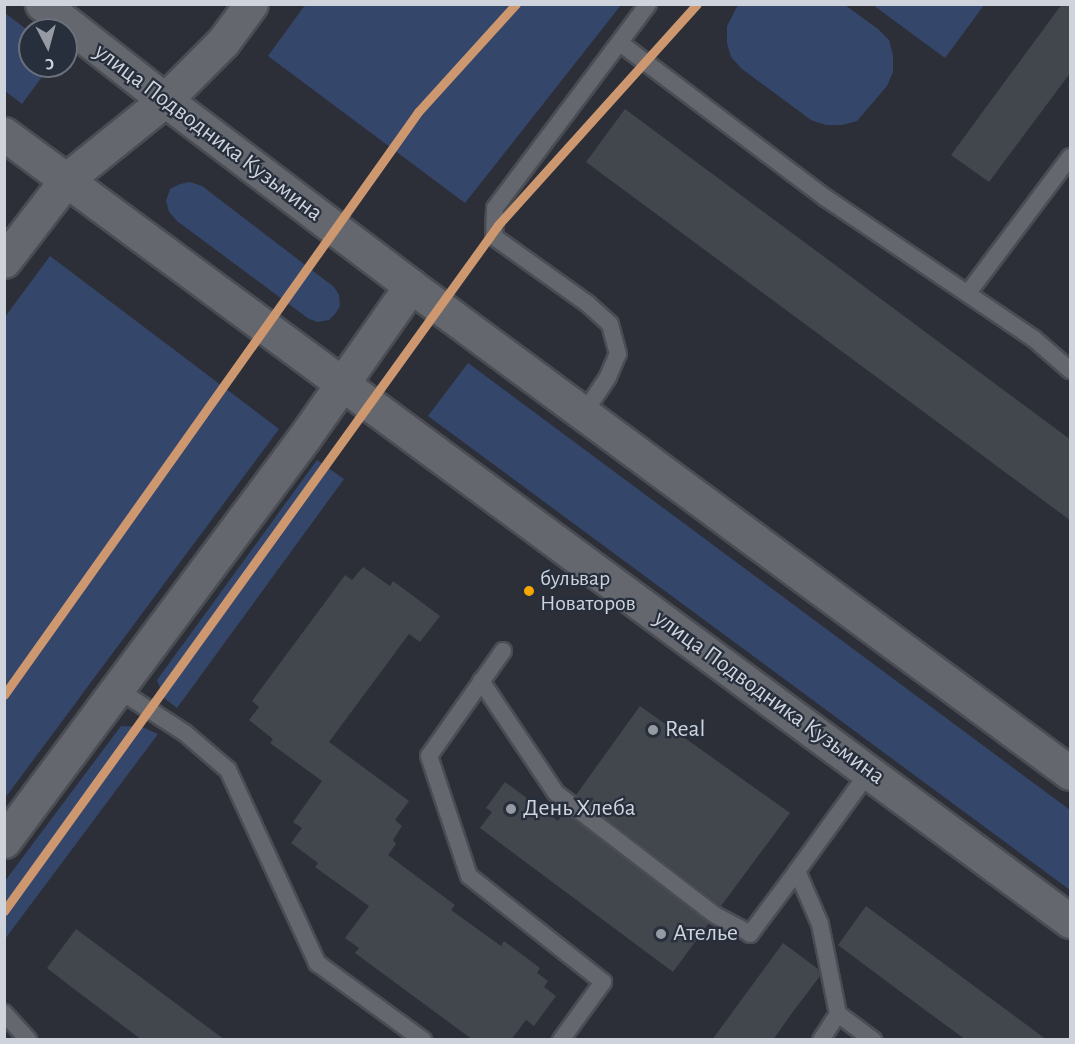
<!DOCTYPE html>
<html>
<head>
<meta charset="utf-8">
<style>
	body { margin:0 }
	#map { position:relative; width:1075px; height:1044px; overflow:hidden; background:#2c2f37; font-family:"Alegreya Sans",sans-serif }
	div>[style] { position:absolute }
	[style*='--x'] { left:calc(var(--x)*1px); top:calc(var(--y)*1px); width:calc(var(--w)*1px); rotate:calc(var(--a)*1deg) }
	.green>* { inset:0; background:#35466b }
	.building>* { inset:0; background:#42464d }
	.roads { filter:drop-shadow(2px 0 #4a4d53) drop-shadow(-2px 0 #4a4d53) drop-shadow(0 2px #4a4d53) drop-shadow(0 -2px #4a4d53) }
	.lane>* { height:16px; margin:-8px; padding:0 8px; transform-origin:8px; border-radius:8px; background:#64676d }
	.street>* { height:33px; margin:-16.5px; padding:0 16.5px; transform-origin:16.5px; border-radius:16.5px; background:#64676d }
	.secondary>* { height:33px; margin:-16.5px; padding:0 16.5px; transform-origin:16.5px; border-radius:16.5px; background:#64676d }
	.metro-1>* { height:9px; margin:-4.5px; padding:0 4.5px; transform-origin:4.5px; border-radius:4.5px; background:#cd976f }
	.dots>* { width:16px; height:16px; translate:-50% -50%; box-sizing:border-box; border:3px solid #272e3c; border-radius:50% }
	span { translate:-50% -50%; white-space:nowrap; text-align:center; line-height:1.15; -webkit-text-stroke:4.5px #272e3c; paint-order:stroke }
	.bus-label { font-size:22px; color:#cfd4dc }
	.left { translate:0 -50%; text-align:left }
	.street-label { font-size:24px; color:#cfd4dc }
	.poi-label { font-size:24px; color:#cfd4dc }
	.frame { position:absolute; inset:0; border:6px solid #cfd4dc; pointer-events:none }
	.north { position:absolute; left:18px; top:18px; width:60px; height:60px; box-sizing:border-box; background:#272e3c; border:2px solid #6a707c; border-radius:50%; rotate:174deg; font-size:16px; font-weight:700; line-height:24px; text-align:center; color:#cfd4dc }
	.north::after { content:''; display:block; margin:auto; width:21px; height:27px; background:#969aa2; clip-path:polygon(50% 0,100% 100%,50% 72%,0 100%) }
</style>
</head>
<body>
<div id="map">
	<div class="green">
		<div style="clip-path:polygon(305px 5px,305px 4px,621px 5px,465px 203px,268px 56px)"></div>
		<div style="clip-path:polygon(738px 5px,845px 5px,878px 29px,889px 40px,893px 55px,893px 72px,887px 86px,857px 121px,842px 125px,826px 125px,811px 120px,742px 69px,731px 57px,727px 43px,727px 26px)"></div>
		<div style="clip-path:polygon(873px 5px,984px 5px,945px 58px)"></div>
		<div style="clip-path:polygon(5px 13px,30px 32px,30px 66px,50px 66px,22px 104px,5px 91px)"></div>
		<div style="clip-path:polygon(190px 182px,202px 186px,334px 287px,339px 295px,340px 306px,335px 314px,329px 320px,318px 322px,309px 319px,177px 221px,169px 212px,166px 201px,170px 189px,180px 184px)"></div>
		<div style="clip-path:polygon(50px 256px,279px 429px,5px 798px,5px 317px)"></div>
		<div style="clip-path:polygon(468px 363px,1070px 810px,1070px 890px,428px 416px)"></div>
		<div style="clip-path:polygon(317px 460px,344px 479px,177px 708px,164px 698px,157px 680px)"></div>
		<div style="clip-path:polygon(121px 726px,142px 727px,158px 734px,5px 939px,5px 881px)"></div>
	</div>
	<div class="building">
		<div style="clip-path:polygon(1062px 4px,1071px 4px,1071px 72px,989px 182px,951px 155px)"></div>
		<div style="clip-path:polygon(625px 109px,1071px 440px,1071px 521px,586px 162px)"></div>
		<div style="clip-path:polygon(363px 567px,390px 586px,393px 581px,440px 616px,420px 642px,409px 634px,329px 742px,409px 801px,395px 820px,402px 826px,393px 840px,396px 844px,388px 855px,455px 905px,451px 910px,501px 946px,504px 941px,540px 968px,537px 973px,548px 981px,544px 987px,556px 996px,534px 1026px,526px 1020px,511px 1040px,473px 1040px,355px 953px,359px 948px,345px 938px,369px 906px,315px 867px,318px 863px,291px 843px,302px 828px,293px 822px,322px 781px,270px 743px,273px 739px,249px 720px,259px 707px,252px 701px,329px 597px,345px 575px,352px 580px)"></div>
		<div style="clip-path:polygon(640px 706px,790px 813px,721px 906px,576px 795px)"></div>
		<div style="clip-path:polygon(505px 782px,558px 821px,564px 812px,709px 923px,673px 972px,480px 828px,492px 812px,486px 808px)"></div>
		<div style="clip-path:polygon(866px 906px,1047px 1040px,966px 1040px,929px 1013px,838px 945px)"></div>
		<div style="clip-path:polygon(76px 929px,225px 1040px,142px 1040px,70px 986px,47px 968px)"></div>
		<div style="clip-path:polygon(783px 943px,818px 969px,820px 976px,792px 1013px,773px 1040px,712px 1040px)"></div>
	</div>
	<div class="roads">
		<div class="lane">
			<div style="--x:620;--y:43;--w:258;--a:37"></div>
			<div style="--x:826;--y:198;--w:250;--a:34.1"></div>
			<div style="--x:1033;--y:338;--w:49;--a:40.9"></div>
			<div style="--x:968;--y:293;--w:170;--a:-53.1"></div>
			<div style="--x:584;--y:413;--w:43;--a:-56.3"></div>
			<div style="--x:608;--y:377;--w:25;--a:-67"></div>
			<div style="--x:618;--y:354;--w:31;--a:-105"></div>
			<div style="--x:610;--y:324;--w:30;--a:-138"></div>
			<div style="--x:588;--y:304;--w:115;--a:-144.5"></div>
			<div style="--x:494;--y:237;--w:29;--a:-88"></div>
			<div style="--x:495;--y:208;--w:255;--a:-53.1"></div>
			<div style="--x:503;--y:651;--w:128;--a:125.2"></div>
			<div style="--x:429;--y:756;--w:126;--a:71.6"></div>
			<div style="--x:469;--y:876;--w:171;--a:38.3"></div>
			<div style="--x:603;--y:982;--w:72;--a:125.9"></div>
			<div style="--x:481;--y:681;--w:135;--a:56.2"></div>
			<div style="--x:556;--y:793;--w:200;--a:37.5"></div>
			<div style="--x:715;--y:915;--w:40;--a:28"></div>
			<div style="--x:750;--y:934;--w:79;--a:-53.3"></div>
			<div style="--x:117;--y:689;--w:81;--a:32.9"></div>
			<div style="--x:185;--y:733;--w:57;--a:40.7"></div>
			<div style="--x:228;--y:770;--w:213;--a:65.2"></div>
			<div style="--x:317;--y:963;--w:131;--a:36"></div>
			<div style="--x:4;--y:1013;--w:36;--a:48"></div>
			<div style="--x:838;--y:1014;--w:92;--a:-101.3"></div>
			<div style="--x:820;--y:924;--w:58;--a:-113.5"></div>
			<div style="--x:797;--y:871;--w:122;--a:-54"></div>
			<div style="--x:821;--y:1040;--w:31;--a:-57"></div>
			<div style="--x:838;--y:1014;--w:44;--a:36.6"></div>
		</div>
		<div class="street">
			<div style="--x:42;--y:4;--w:156;--a:38"></div>
			<div style="--x:4;--y:134;--w:1325;--a:36.44"></div>
			<div style="--x:411;--y:286;--w:819;--a:36.46"></div>
		</div>
		<div class="secondary">
			<div style="--x:4;--y:261;--w:103;--a:-52.5"></div>
			<div style="--x:67;--y:179;--w:126;--a:-38.9"></div>
			<div style="--x:165;--y:100;--w:82;--a:-45"></div>
			<div style="--x:223;--y:42;--w:47;--a:-53.6"></div>
			<div style="--x:4;--y:841;--w:502;--a:-53.34"></div>
			<div style="--x:304;--y:438;--w:186;--a:-54.9"></div>
			<div style="--x:411;--y:286;--w:308;--a:-142.9"></div>
		</div>
	</div>
	<div class="metro-1">
		<div style="--x:4;--y:695;--w:715;--a:-54.62"></div>
		<div style="--x:418;--y:112;--w:146;--a:-47.8"></div>
		<div style="--x:4;--y:911;--w:845;--a:-54.24"></div>
		<div style="--x:498;--y:225;--w:297;--a:-48"></div>
	</div>
	<div class="dots">
		<div style="left:529px;top:591px;background:#f7a600"></div>
		<div style="left:653px;top:730px;background:#969aa2"></div>
		<div style="left:511px;top:809px;background:#969aa2"></div>
		<div style="left:661px;top:934px;background:#969aa2"></div>
	</div>
	<div class="bus-label">
		<span class="left" style="left:540px;top:591px">бульвар<br>Новаторов</span>
	</div>
	<div class="street-label">
		<span style="left:208px;top:133px;rotate:37deg">улица Подводника Кузьмина</span>
		<span style="left:769px;top:698px;rotate:36deg">улица Подводника Кузьмина</span>
	</div>
	<div class="poi-label">
		<span class="left" style="left:665px;top:730px">Real</span>
		<span class="left" style="left:523px;top:809px">День Хлеба</span>
		<span class="left" style="left:673px;top:934px">Ателье</span>
	</div>
	<div class="frame"></div>
	<div class="north">С</div>
</div>
</body>
</html>
